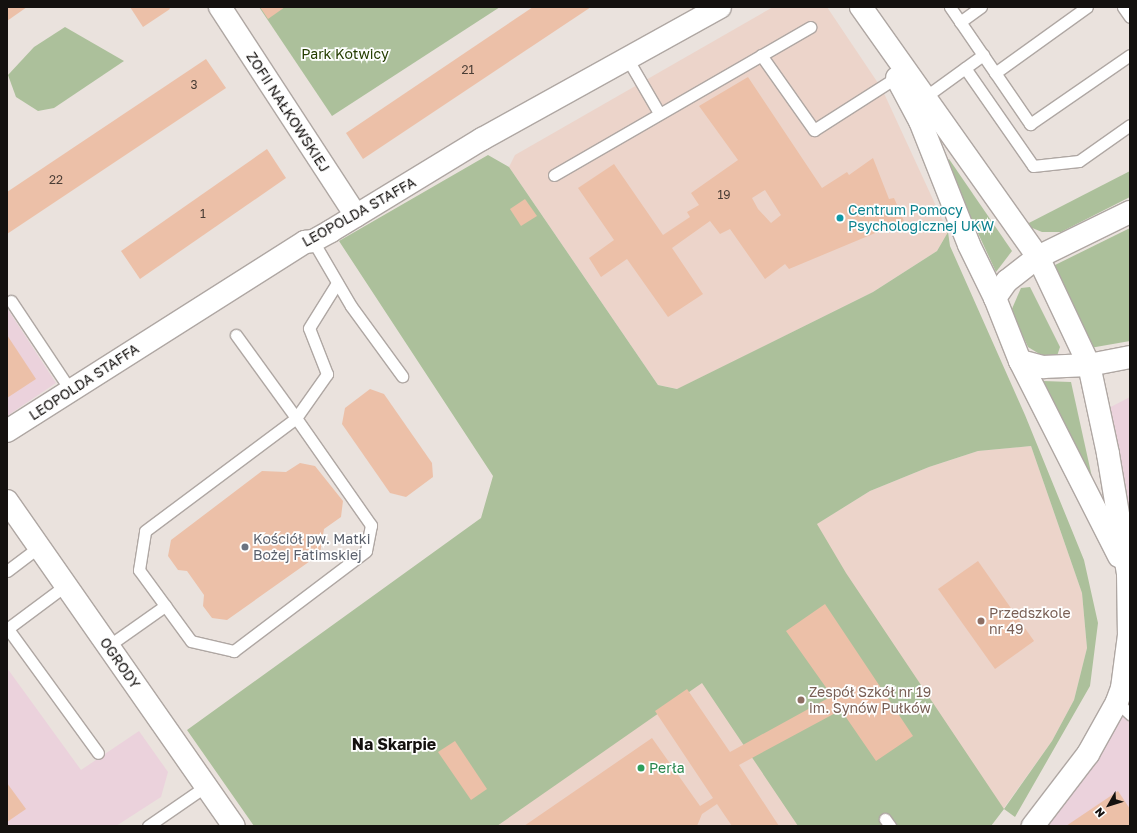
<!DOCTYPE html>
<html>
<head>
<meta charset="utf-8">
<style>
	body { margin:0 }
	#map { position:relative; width:1137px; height:833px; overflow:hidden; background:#eae2dd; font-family:"Golos Text",sans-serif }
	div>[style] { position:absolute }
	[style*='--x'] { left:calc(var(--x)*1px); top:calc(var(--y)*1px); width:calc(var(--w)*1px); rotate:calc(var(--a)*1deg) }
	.commercial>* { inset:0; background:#ebd2dc }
	.education>* { inset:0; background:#ecd4ca }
	.green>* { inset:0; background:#acc09b }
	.building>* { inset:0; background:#ecc0a8 }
	.roads { filter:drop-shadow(1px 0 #afa7a3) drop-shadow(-1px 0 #afa7a3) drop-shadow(0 1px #afa7a3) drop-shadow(0 -1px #afa7a3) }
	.service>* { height:11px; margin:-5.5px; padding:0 5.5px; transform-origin:5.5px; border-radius:5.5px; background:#fff }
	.minor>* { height:22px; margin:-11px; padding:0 11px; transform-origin:11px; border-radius:11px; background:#fff }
	.dots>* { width:11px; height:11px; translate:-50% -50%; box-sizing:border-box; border:2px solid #fff; border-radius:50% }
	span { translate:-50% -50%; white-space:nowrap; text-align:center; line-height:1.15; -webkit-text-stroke:3.5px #fff; paint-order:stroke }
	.number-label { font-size:12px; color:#4a3d35 }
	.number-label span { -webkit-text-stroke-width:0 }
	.park-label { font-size:14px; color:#243d00 }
	.street-label { font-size:14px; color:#14110f }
	.culture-label { font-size:14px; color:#0d838f }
	.left { translate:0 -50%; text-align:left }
	.worship-label { font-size:14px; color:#5b616d }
	.education-label { font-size:14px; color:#785e54 }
	.leisure-label { font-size:14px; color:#27864d }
	.quarter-label { font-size:16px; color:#14110f; font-weight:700 }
	.frame { position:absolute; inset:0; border:8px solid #14110f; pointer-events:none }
	.north { position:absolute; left:1089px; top:785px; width:40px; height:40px; -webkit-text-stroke:3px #fff; paint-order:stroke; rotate:231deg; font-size:11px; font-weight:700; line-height:16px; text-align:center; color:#14110f }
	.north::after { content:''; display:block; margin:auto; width:14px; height:18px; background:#14110f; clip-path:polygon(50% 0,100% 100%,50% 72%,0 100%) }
</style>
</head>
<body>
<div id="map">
	<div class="commercial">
		<div style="clip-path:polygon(7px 308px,56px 383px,7px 416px)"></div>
		<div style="clip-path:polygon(1130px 397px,1130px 558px,1103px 411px)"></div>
		<div style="clip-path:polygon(7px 668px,81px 770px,139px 731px,168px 772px,161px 797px,116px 826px,7px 826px)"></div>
		<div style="clip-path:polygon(1130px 681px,1130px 826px,1046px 826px,1105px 748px,1126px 708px)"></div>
	</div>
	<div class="education">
		<div style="clip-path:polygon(773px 7px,827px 7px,882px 89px,948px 232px,937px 251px,873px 292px,678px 389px,658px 385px,509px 167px,515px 155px)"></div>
		<div style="clip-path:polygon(1031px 446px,1082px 593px,1087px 648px,1074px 700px,1052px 741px,991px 826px,496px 826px,813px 526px,870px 491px,929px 467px,978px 451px)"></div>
	</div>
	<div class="green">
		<div style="clip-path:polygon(259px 7px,500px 7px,332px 116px)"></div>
		<div style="clip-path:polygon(65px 27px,124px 61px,54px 108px,38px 111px,16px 97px,8px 75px,34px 47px)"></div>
		<div style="clip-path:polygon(evenodd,488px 155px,509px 167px,658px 385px,677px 389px,873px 292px,937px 251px,948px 232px,950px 246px,1025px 415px,1084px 560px,1098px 623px,1090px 686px,1015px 817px,1004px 809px,991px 826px,798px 826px,702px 683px,497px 826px,254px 826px,187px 730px,481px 518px,493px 476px,339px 241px,488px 155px,1031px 446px,1082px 593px,1087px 648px,1074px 700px,1052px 741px,1004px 809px,846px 573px,817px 524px,870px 491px,929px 467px,978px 451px,1031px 446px)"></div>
		<div style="clip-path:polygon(949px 159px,1012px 251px,996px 272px,945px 162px)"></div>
		<div style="clip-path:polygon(1130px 171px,1130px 197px,1061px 232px,1042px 232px,1025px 225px)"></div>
		<div style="clip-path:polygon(1130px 228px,1130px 341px,1090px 348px,1051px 267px)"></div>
		<div style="clip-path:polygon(1030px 287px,1060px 347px,1057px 356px,1046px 358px,1028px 347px,1011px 311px,1021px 288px)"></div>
		<div style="clip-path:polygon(1043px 381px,1071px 382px,1097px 500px)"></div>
	</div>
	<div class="building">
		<div style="clip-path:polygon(7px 7px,27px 7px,7px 21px)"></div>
		<div style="clip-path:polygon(130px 7px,169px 7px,170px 9px,143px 27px)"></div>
		<div style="clip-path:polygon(260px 7px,285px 7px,268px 19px)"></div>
		<div style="clip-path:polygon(533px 7px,591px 7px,363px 159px,346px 133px)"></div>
		<div style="clip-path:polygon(206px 59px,226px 88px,7px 234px,7px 192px)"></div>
		<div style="clip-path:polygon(evenodd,748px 77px,822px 188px,847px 172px,849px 175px,873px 158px,889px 199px,894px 198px,904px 221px,789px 269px,785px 264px,765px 279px,730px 229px,720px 234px,710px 221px,672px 248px,703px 294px,668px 317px,627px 259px,601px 277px,589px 258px,614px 240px,578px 188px,614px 164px,663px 235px,690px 217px,687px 212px,699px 205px,691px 193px,738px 160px,699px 106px,748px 77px,765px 190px,781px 215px,771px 223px,758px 209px,752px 198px,765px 190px)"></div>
		<div style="clip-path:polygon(267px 149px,286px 178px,140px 279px,121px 251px)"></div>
		<div style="clip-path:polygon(525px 199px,537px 216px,521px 226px,510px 209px)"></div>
		<div style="clip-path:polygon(7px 335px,36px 379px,7px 398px)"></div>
		<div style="clip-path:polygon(370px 389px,384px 394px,432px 463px,433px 477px,406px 497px,390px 493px,342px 424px,345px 408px)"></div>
		<div style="clip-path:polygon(300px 463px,315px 466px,343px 501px,341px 517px,324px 529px,320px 554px,227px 620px,212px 618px,203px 606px,204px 595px,187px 571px,178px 570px,168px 556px,171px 540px,262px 471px,286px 472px)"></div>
		<div style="clip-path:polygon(978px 561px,1034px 641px,995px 669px,938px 589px)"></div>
		<div style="clip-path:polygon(825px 604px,913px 736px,876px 761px,841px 710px,739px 765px,779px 826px,732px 826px,717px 804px,702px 814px,697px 826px,524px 826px,652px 738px,700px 806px,713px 798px,655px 711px,687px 689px,730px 752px,832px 696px,786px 631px)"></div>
		<div style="clip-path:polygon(455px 741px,487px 789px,471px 800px,438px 752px)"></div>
		<div style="clip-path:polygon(7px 783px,26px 809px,7px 822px)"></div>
		<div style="clip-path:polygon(1118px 791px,1130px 809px,1130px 826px,1066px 826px)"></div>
	</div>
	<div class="roads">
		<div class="service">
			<div style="--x:950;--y:7;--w:142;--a:55.6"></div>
			<div style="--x:1030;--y:124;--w:121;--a:-34.6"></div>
			<div style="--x:1123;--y:7;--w:12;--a:55"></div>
			<div style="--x:960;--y:22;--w:26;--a:-36"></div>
			<div style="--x:761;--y:55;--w:92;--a:54.8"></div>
			<div style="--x:814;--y:130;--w:89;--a:-32.6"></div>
			<div style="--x:627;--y:58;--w:64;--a:59.8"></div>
			<div style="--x:965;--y:68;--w:119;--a:55.2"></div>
			<div style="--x:1033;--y:166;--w:46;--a:-6.2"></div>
			<div style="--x:1079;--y:161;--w:62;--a:-35.2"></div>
			<div style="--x:995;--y:73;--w:113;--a:-35.7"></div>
			<div style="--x:925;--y:97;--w:72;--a:-35.9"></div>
			<div style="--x:554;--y:175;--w:296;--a:-30"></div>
			<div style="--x:313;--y:241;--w:75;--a:59.7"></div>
			<div style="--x:351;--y:306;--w:87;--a:53.9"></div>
			<div style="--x:11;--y:301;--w:108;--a:56.3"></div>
			<div style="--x:236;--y:335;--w:102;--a:54.1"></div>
			<div style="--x:296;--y:418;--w:131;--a:55"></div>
			<div style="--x:371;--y:525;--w:26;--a:101"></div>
			<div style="--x:366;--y:551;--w:166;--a:142.9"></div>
			<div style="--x:234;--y:651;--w:44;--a:-166.9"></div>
			<div style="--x:191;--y:641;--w:88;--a:-126.2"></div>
			<div style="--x:139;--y:570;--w:39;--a:-81"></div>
			<div style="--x:145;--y:531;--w:189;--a:-36.8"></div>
			<div style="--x:296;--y:418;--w:54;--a:-54.8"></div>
			<div style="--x:327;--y:374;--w:49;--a:-111.4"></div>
			<div style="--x:309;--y:328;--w:53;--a:-58.1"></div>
			<div style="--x:7;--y:571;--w:40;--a:-37"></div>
			<div style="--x:7;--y:629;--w:74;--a:-36.7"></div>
			<div style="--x:8;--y:629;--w:153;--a:54"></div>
			<div style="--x:108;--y:646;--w:70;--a:-35.1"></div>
			<div style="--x:1117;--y:702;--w:18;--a:43"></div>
			<div style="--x:885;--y:819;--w:9;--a:54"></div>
			<div style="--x:148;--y:826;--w:70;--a:-34.6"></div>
		</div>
		<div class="minor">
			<div style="--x:220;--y:7;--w:249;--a:56.9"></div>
			<div style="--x:861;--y:7;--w:306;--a:54.7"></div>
			<div style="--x:1038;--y:257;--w:119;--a:64.7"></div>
			<div style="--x:1089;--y:365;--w:91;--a:77.9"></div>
			<div style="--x:1108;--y:454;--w:121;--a:80.5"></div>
			<div style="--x:1128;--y:573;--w:62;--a:89.1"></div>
			<div style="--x:1129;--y:635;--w:53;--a:97.5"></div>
			<div style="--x:1122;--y:688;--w:15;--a:110"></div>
			<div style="--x:1117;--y:702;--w:60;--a:119.1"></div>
			<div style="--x:1088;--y:754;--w:91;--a:127.4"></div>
			<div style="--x:897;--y:78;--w:49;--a:61.9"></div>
			<div style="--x:920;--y:121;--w:133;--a:68.4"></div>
			<div style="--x:969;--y:245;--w:59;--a:63.9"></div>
			<div style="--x:995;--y:298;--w:68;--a:68.4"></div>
			<div style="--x:1020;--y:361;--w:219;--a:63.1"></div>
			<div style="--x:995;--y:298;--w:21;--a:-55"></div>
			<div style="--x:1007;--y:281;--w:39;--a:-38"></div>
			<div style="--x:1038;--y:257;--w:102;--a:-26.1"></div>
			<div style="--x:1020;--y:361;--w:24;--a:15"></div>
			<div style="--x:1043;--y:367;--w:46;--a:-2.5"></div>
			<div style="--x:1089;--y:365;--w:42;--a:-11"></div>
			<div style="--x:7;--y:431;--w:353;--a:-32.4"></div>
			<div style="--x:305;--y:242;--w:8;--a:-7"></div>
			<div style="--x:313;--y:241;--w:21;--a:-29"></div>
			<div style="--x:331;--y:231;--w:177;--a:-31.4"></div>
			<div style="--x:482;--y:139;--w:272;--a:-29"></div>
			<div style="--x:7;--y:501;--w:396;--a:55.1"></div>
		</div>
	</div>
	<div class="dots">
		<div style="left:840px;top:218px;background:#0f9aa8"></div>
		<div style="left:245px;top:547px;background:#6b7280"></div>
		<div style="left:981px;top:621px;background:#8d6e63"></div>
		<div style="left:801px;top:700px;background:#8d6e63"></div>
		<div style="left:641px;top:768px;background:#2e9e5b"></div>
	</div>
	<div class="number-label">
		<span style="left:468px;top:70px">21</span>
		<span style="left:194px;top:85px">3</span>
		<span style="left:56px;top:180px">22</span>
		<span style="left:724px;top:195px">19</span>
		<span style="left:203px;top:214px">1</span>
	</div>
	<div class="park-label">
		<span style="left:345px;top:54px">Park Kotwicy</span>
	</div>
	<div class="street-label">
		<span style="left:288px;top:112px;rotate:57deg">ZOFII NAŁKOWSKIEJ</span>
		<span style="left:359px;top:212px;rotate:-29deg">LEOPOLDA STAFFA</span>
		<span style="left:84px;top:382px;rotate:-33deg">LEOPOLDA STAFFA</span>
		<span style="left:120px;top:663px;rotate:55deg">OGRODY</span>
	</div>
	<div class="culture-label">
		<span class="left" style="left:848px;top:218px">Centrum Pomocy<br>Psychologicznej UKW</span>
	</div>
	<div class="worship-label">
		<span class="left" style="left:253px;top:547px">Kościół pw. Matki<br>Bożej Fatimskiej</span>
	</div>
	<div class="education-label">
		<span class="left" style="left:989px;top:621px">Przedszkole<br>nr 49</span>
		<span class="left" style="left:809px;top:700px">Zespół Szkół nr 19<br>im. Synów Pułków</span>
	</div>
	<div class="leisure-label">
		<span class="left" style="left:649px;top:768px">Perła</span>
	</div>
	<div class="quarter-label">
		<span style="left:394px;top:744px">Na Skarpie</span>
	</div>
	<div class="frame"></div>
	<div class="north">N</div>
</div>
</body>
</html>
